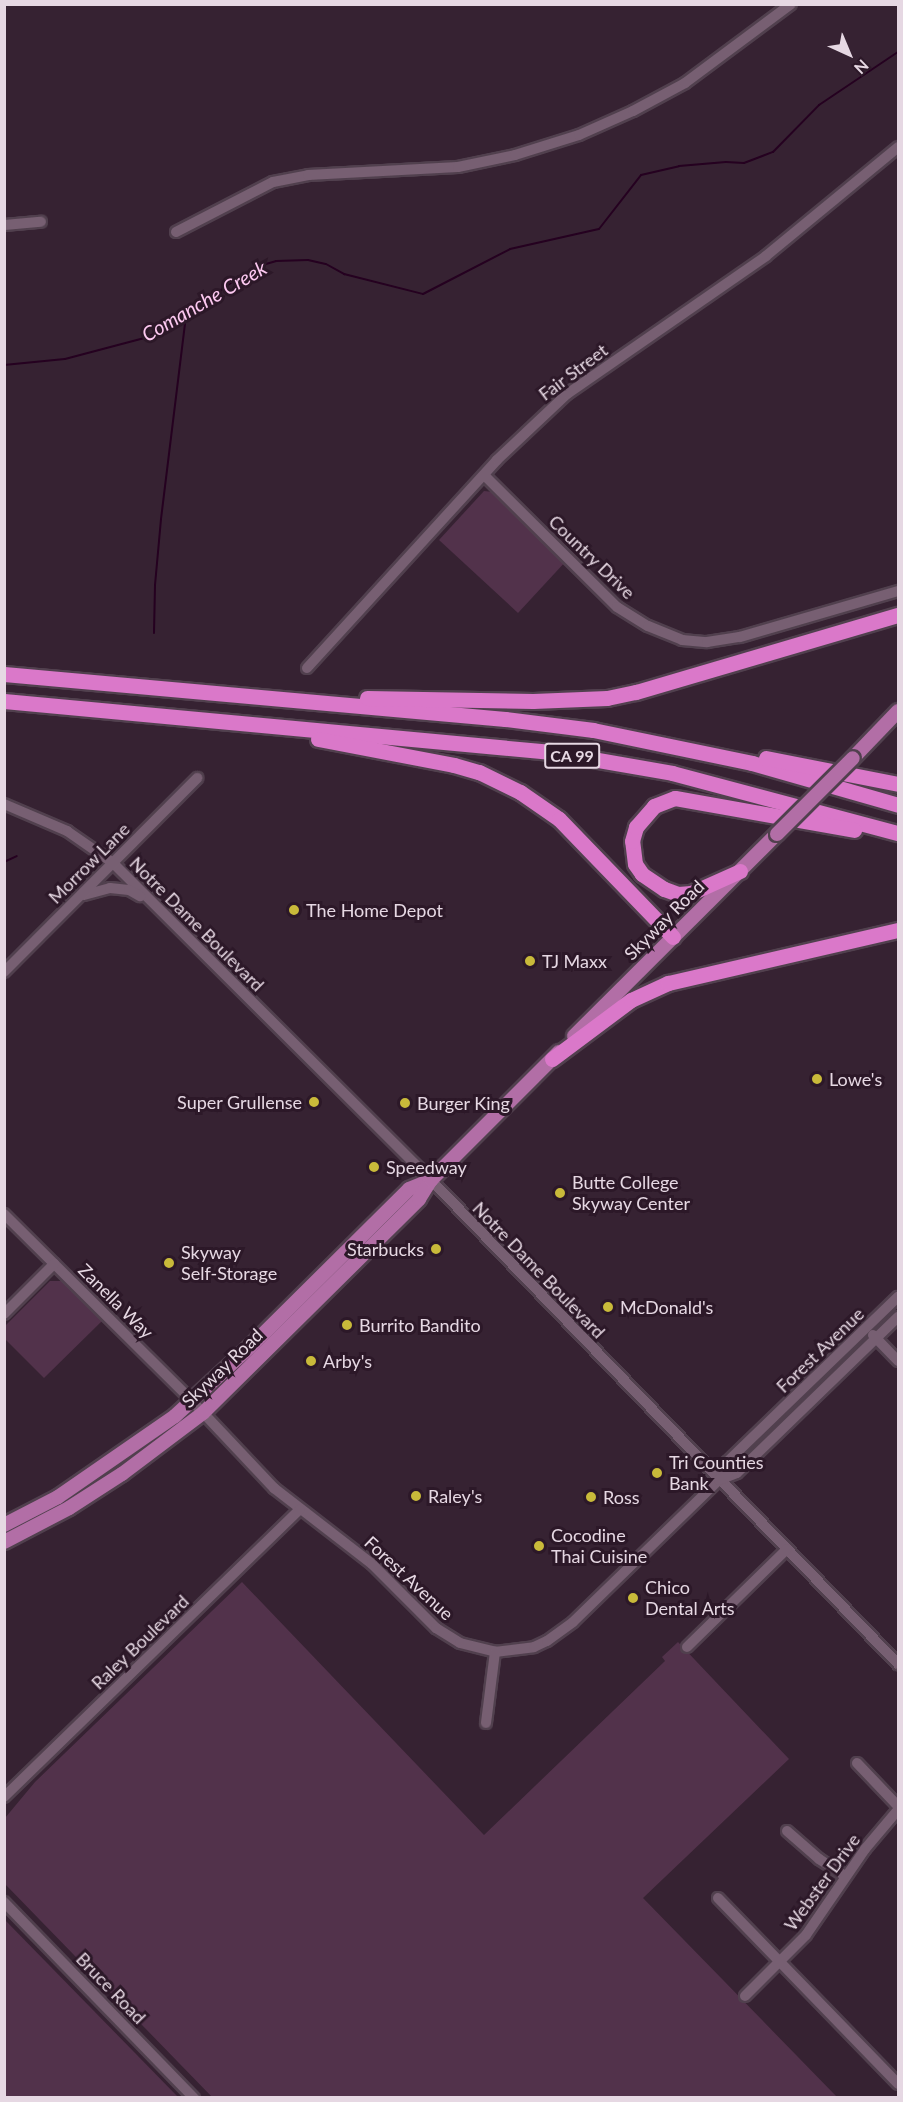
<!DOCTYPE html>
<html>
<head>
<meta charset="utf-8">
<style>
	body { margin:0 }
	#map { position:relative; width:903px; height:2102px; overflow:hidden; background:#362232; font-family:Lato,sans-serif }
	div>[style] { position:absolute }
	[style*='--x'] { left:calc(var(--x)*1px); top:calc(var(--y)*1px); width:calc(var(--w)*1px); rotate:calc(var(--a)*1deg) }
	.green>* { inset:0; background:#52324b }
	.stream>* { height:2px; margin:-1px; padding:0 1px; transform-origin:1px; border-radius:1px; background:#250120 }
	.roads { filter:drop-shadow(2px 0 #51404e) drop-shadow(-2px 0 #51404e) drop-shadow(0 2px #51404e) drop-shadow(0 -2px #51404e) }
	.minor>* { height:10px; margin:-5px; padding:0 5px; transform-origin:5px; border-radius:5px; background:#775f72 }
	.major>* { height:14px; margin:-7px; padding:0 7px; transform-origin:7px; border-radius:7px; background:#b26ea6 }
	.highway>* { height:15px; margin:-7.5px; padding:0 7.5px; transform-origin:7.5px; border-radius:7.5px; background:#da78c9 }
	.bridges { filter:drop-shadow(2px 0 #51404e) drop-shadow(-2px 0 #51404e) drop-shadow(0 2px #51404e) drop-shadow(0 -2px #51404e) }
	.major-bridge>* { height:14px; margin:-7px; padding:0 7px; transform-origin:7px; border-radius:7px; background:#b26ea6 }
	.dots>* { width:16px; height:16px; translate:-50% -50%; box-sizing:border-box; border:3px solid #2c1828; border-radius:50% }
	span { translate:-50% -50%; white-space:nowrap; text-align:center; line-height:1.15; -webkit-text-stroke:6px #2c1828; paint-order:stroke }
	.shield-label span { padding:2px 4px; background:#2c1828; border:2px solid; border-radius:4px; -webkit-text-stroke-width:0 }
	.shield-label { font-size:16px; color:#e6d8e3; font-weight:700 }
	.street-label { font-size:18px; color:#e6d8e3 }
	.poi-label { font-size:18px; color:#e6d8e3 }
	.left { translate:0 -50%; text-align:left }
	.right { translate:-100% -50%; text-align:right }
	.water-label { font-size:20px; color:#fdc9f1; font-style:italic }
	.frame { position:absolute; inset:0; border:6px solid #e6d8e3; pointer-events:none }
	.north { position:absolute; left:819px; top:24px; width:60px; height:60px; -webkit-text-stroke:4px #2c1828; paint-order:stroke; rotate:136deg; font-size:16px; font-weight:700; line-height:24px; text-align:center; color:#e6d8e3 }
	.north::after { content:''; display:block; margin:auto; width:21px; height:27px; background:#e6d8e3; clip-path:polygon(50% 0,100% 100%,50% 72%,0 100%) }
</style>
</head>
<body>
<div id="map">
	<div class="green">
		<div style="clip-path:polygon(484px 491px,493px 492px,502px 498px,567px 560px,518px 613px,439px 540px)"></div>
		<div style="clip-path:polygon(50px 1281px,66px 1281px,102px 1321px,44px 1378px,5px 1339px,4px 1327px)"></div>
		<div style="clip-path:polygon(242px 1582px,484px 1835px,665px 1661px,662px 1657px,678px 1642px,789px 1759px,643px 1898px,837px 2097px,212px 2097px,5px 1884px,5px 1818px,35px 1782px)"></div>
		<div style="clip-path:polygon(4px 1920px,5px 1920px,178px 2097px,5px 2097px)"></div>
	</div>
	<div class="stream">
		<div style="--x:4;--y:365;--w:61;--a:-5.6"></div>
		<div style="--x:65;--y:359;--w:86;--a:-14.8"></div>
		<div style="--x:148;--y:337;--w:50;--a:-30.2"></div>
		<div style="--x:191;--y:312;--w:51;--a:-36.2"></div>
		<div style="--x:232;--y:282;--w:31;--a:-31"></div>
		<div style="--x:259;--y:266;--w:18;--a:-16"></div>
		<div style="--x:276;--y:261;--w:32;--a:-2"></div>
		<div style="--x:308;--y:260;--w:18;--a:13"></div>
		<div style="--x:326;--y:264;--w:21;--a:29"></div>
		<div style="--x:344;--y:274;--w:81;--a:14.2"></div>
		<div style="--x:423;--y:294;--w:98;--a:-27.3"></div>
		<div style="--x:510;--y:249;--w:91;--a:-12.7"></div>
		<div style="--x:599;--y:229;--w:68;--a:-52.1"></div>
		<div style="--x:641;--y:175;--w:39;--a:-13"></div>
		<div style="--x:679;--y:166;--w:47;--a:-4.9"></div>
		<div style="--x:726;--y:162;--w:18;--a:3"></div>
		<div style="--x:744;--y:163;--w:31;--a:-21"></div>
		<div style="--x:773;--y:152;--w:66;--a:-45.6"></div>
		<div style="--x:819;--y:105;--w:95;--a:-33.9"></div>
		<div style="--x:154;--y:633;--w:48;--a:-88.8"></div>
		<div style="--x:155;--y:585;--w:66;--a:-84.8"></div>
		<div style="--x:161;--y:519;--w:205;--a:-83"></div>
		<div style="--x:4;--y:862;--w:14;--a:-25"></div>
	</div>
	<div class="roads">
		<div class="minor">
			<div style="--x:4;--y:225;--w:37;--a:-5"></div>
			<div style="--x:176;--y:232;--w:109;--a:-27.3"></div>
			<div style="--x:273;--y:182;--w:36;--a:-11"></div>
			<div style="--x:308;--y:175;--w:150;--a:-3.1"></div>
			<div style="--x:458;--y:167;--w:58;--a:-11.9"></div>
			<div style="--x:515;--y:155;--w:67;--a:-17.4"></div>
			<div style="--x:579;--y:135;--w:59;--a:-24"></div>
			<div style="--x:633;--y:111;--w:59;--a:-28.3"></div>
			<div style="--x:685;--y:83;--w:132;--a:-36.7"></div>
			<div style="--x:485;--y:476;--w:186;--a:44.8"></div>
			<div style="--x:617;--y:607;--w:36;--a:32"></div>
			<div style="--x:648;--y:626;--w:37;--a:22"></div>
			<div style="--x:682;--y:640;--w:25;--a:5"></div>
			<div style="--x:707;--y:642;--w:33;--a:-9"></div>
			<div style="--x:740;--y:637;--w:165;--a:-16.2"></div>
			<div style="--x:307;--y:668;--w:282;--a:-47.6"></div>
			<div style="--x:497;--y:460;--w:96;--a:-43.3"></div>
			<div style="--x:567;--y:394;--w:242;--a:-34.7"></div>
			<div style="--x:766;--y:256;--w:171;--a:-39.5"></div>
			<div style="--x:4;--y:804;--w:69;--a:23.2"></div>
			<div style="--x:67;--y:831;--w:56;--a:34.8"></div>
			<div style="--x:113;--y:863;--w:449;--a:44.9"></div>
			<div style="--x:431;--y:1180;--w:673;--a:46.02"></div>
			<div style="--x:84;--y:895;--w:27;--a:-15"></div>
			<div style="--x:110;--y:888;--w:19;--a:6"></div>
			<div style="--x:129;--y:890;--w:13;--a:29"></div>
			<div style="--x:4;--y:972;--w:274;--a:-45.1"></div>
			<div style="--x:4;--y:1214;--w:265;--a:44.8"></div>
			<div style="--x:192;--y:1401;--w:120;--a:46.7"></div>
			<div style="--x:274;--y:1488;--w:124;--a:37.8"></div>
			<div style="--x:372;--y:1564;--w:91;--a:45"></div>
			<div style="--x:436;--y:1628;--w:28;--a:32"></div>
			<div style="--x:460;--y:1643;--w:36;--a:14"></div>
			<div style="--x:495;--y:1652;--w:39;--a:-7"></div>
			<div style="--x:534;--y:1647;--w:14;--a:-25"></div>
			<div style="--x:547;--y:1641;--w:32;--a:-36"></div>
			<div style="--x:573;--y:1622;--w:204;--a:-44.2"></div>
			<div style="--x:719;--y:1480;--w:20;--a:-66"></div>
			<div style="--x:727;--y:1462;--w:238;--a:-44"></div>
			<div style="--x:4;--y:1314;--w:71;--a:-45"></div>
			<div style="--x:873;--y:1335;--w:36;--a:46"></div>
			<div style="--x:719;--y:1480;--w:19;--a:-21"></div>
			<div style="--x:737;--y:1473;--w:224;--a:-44.1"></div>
			<div style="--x:687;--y:1647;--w:140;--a:-44.4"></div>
			<div style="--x:486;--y:1723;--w:72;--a:-82.8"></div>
			<div style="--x:857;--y:1763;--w:59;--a:46.4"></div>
			<div style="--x:4;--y:1797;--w:412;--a:-44.2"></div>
			<div style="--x:787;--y:1831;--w:43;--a:41.2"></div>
			<div style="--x:819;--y:1859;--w:31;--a:33"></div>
			<div style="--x:718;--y:1898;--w:259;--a:45.9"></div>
			<div style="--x:4;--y:1902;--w:273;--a:45.9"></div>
			<div style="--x:745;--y:1996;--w:86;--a:-45"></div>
			<div style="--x:806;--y:1935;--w:104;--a:-55.5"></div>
			<div style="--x:865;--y:1849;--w:51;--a:-49.8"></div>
		</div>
		<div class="major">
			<div style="--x:853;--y:758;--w:65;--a:-46.2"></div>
			<div style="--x:574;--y:1036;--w:286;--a:-44.9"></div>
			<div style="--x:4;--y:1525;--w:61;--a:-27.4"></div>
			<div style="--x:58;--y:1497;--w:142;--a:-34.7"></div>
			<div style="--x:175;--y:1416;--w:102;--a:-42.6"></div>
			<div style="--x:250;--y:1347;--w:224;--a:-44.8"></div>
			<div style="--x:409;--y:1189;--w:24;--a:-22"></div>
			<div style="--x:4;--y:1542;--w:73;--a:-27.6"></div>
			<div style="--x:69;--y:1508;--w:63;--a:-32.7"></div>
			<div style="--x:122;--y:1474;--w:101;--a:-37"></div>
			<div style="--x:203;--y:1413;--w:304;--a:-44.7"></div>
			<div style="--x:419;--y:1199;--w:22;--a:-58"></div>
			<div style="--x:431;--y:1180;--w:181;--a:-45"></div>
		</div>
		<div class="highway">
			<div style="--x:4;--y:674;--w:503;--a:5.13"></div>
			<div style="--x:505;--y:719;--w:89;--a:7.1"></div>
			<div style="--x:593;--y:730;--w:162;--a:11.7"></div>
			<div style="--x:752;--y:763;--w:152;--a:16"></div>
			<div style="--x:367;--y:698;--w:166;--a:1"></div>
			<div style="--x:533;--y:701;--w:74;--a:-2.3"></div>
			<div style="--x:607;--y:698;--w:30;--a:-12"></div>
			<div style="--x:636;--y:692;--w:273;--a:-16.4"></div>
			<div style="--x:4;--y:701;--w:550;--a:5.32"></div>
			<div style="--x:552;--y:752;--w:122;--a:9.9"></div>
			<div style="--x:672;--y:773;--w:234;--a:14.9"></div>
			<div style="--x:318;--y:739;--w:138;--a:10.8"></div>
			<div style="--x:454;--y:765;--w:26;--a:16"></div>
			<div style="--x:479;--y:772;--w:46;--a:26"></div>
			<div style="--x:520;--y:792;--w:47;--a:34.7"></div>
			<div style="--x:559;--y:819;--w:164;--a:46"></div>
			<div style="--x:766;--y:758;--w:135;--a:11.1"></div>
			<div style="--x:740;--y:871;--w:54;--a:155.8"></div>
			<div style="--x:691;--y:893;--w:13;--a:176"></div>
			<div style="--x:678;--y:894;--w:15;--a:-160"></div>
			<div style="--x:664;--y:889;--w:27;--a:-146"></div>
			<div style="--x:642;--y:874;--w:12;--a:-125"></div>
			<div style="--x:635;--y:864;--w:23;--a:-97"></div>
			<div style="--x:632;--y:841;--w:15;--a:-74"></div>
			<div style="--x:636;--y:827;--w:28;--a:-49"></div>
			<div style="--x:654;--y:806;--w:22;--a:-21"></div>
			<div style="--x:675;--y:798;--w:182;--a:10.1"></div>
			<div style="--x:552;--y:1059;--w:99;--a:-36.8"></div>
			<div style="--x:631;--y:1000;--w:41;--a:-24.7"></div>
			<div style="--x:668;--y:983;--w:236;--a:-13"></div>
		</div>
	</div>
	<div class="bridges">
		<div class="major-bridge">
			<div style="--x:777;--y:834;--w:107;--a:-45"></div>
		</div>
	</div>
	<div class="dots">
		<div style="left:294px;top:910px;background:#c9ba3a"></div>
		<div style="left:530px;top:961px;background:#c9ba3a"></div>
		<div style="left:817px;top:1079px;background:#c9ba3a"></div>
		<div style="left:314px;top:1102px;background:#c9ba3a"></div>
		<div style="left:405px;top:1103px;background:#c9ba3a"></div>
		<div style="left:374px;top:1167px;background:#c9ba3a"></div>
		<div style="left:560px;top:1193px;background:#c9ba3a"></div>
		<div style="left:436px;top:1249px;background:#c9ba3a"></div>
		<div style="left:169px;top:1263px;background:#c9ba3a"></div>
		<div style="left:608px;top:1307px;background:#c9ba3a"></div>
		<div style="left:347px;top:1325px;background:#c9ba3a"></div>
		<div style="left:311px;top:1361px;background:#c9ba3a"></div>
		<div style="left:657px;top:1473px;background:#c9ba3a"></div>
		<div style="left:416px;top:1496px;background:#c9ba3a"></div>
		<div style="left:591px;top:1497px;background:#c9ba3a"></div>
		<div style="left:539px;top:1546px;background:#c9ba3a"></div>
		<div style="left:633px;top:1598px;background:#c9ba3a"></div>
	</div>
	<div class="shield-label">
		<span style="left:572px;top:756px">CA 99</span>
	</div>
	<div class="street-label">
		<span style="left:573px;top:372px;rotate:-37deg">Fair Street</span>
		<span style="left:592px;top:557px;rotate:44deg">Country Drive</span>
		<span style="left:89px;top:863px;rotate:-45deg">Morrow Lane</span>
		<span style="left:664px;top:920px;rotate:-45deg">Skyway Road</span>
		<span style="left:197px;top:924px;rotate:45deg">Notre Dame Boulevard</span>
		<span style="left:539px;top:1270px;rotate:46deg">Notre Dame Boulevard</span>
		<span style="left:116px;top:1301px;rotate:45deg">Zanella Way</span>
		<span style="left:820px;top:1350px;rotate:-44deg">Forest Avenue</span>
		<span style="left:222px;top:1368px;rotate:-44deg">Skyway Road</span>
		<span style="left:409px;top:1578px;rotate:43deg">Forest Avenue</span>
		<span style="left:140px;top:1642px;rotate:-44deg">Raley Boulevard</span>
		<span style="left:822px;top:1882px;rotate:-54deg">Webster Drive</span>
		<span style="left:111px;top:1988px;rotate:46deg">Bruce Road</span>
	</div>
	<div class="poi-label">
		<span class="left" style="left:306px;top:910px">The Home Depot</span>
		<span class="left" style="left:542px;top:961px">TJ Maxx</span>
		<span class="left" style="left:829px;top:1079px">Lowe's</span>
		<span class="right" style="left:302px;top:1102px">Super Grullense</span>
		<span class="left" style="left:417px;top:1103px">Burger King</span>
		<span class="left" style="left:386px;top:1167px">Speedway</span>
		<span class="left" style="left:572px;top:1193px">Butte College<br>Skyway Center</span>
		<span class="right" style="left:424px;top:1249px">Starbucks</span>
		<span class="left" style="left:181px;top:1263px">Skyway<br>Self-Storage</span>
		<span class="left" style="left:620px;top:1307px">McDonald's</span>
		<span class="left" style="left:359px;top:1325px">Burrito Bandito</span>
		<span class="left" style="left:323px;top:1361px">Arby's</span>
		<span class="left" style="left:669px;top:1473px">Tri Counties<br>Bank</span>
		<span class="left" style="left:428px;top:1496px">Raley's</span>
		<span class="left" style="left:603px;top:1497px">Ross</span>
		<span class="left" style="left:551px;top:1546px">Cocodine<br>Thai Cuisine</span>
		<span class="left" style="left:645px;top:1598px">Chico<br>Dental Arts</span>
	</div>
	<div class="water-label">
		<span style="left:204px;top:301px;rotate:-30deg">Comanche Creek</span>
	</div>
	<div class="frame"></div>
	<div class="north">N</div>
</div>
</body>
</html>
